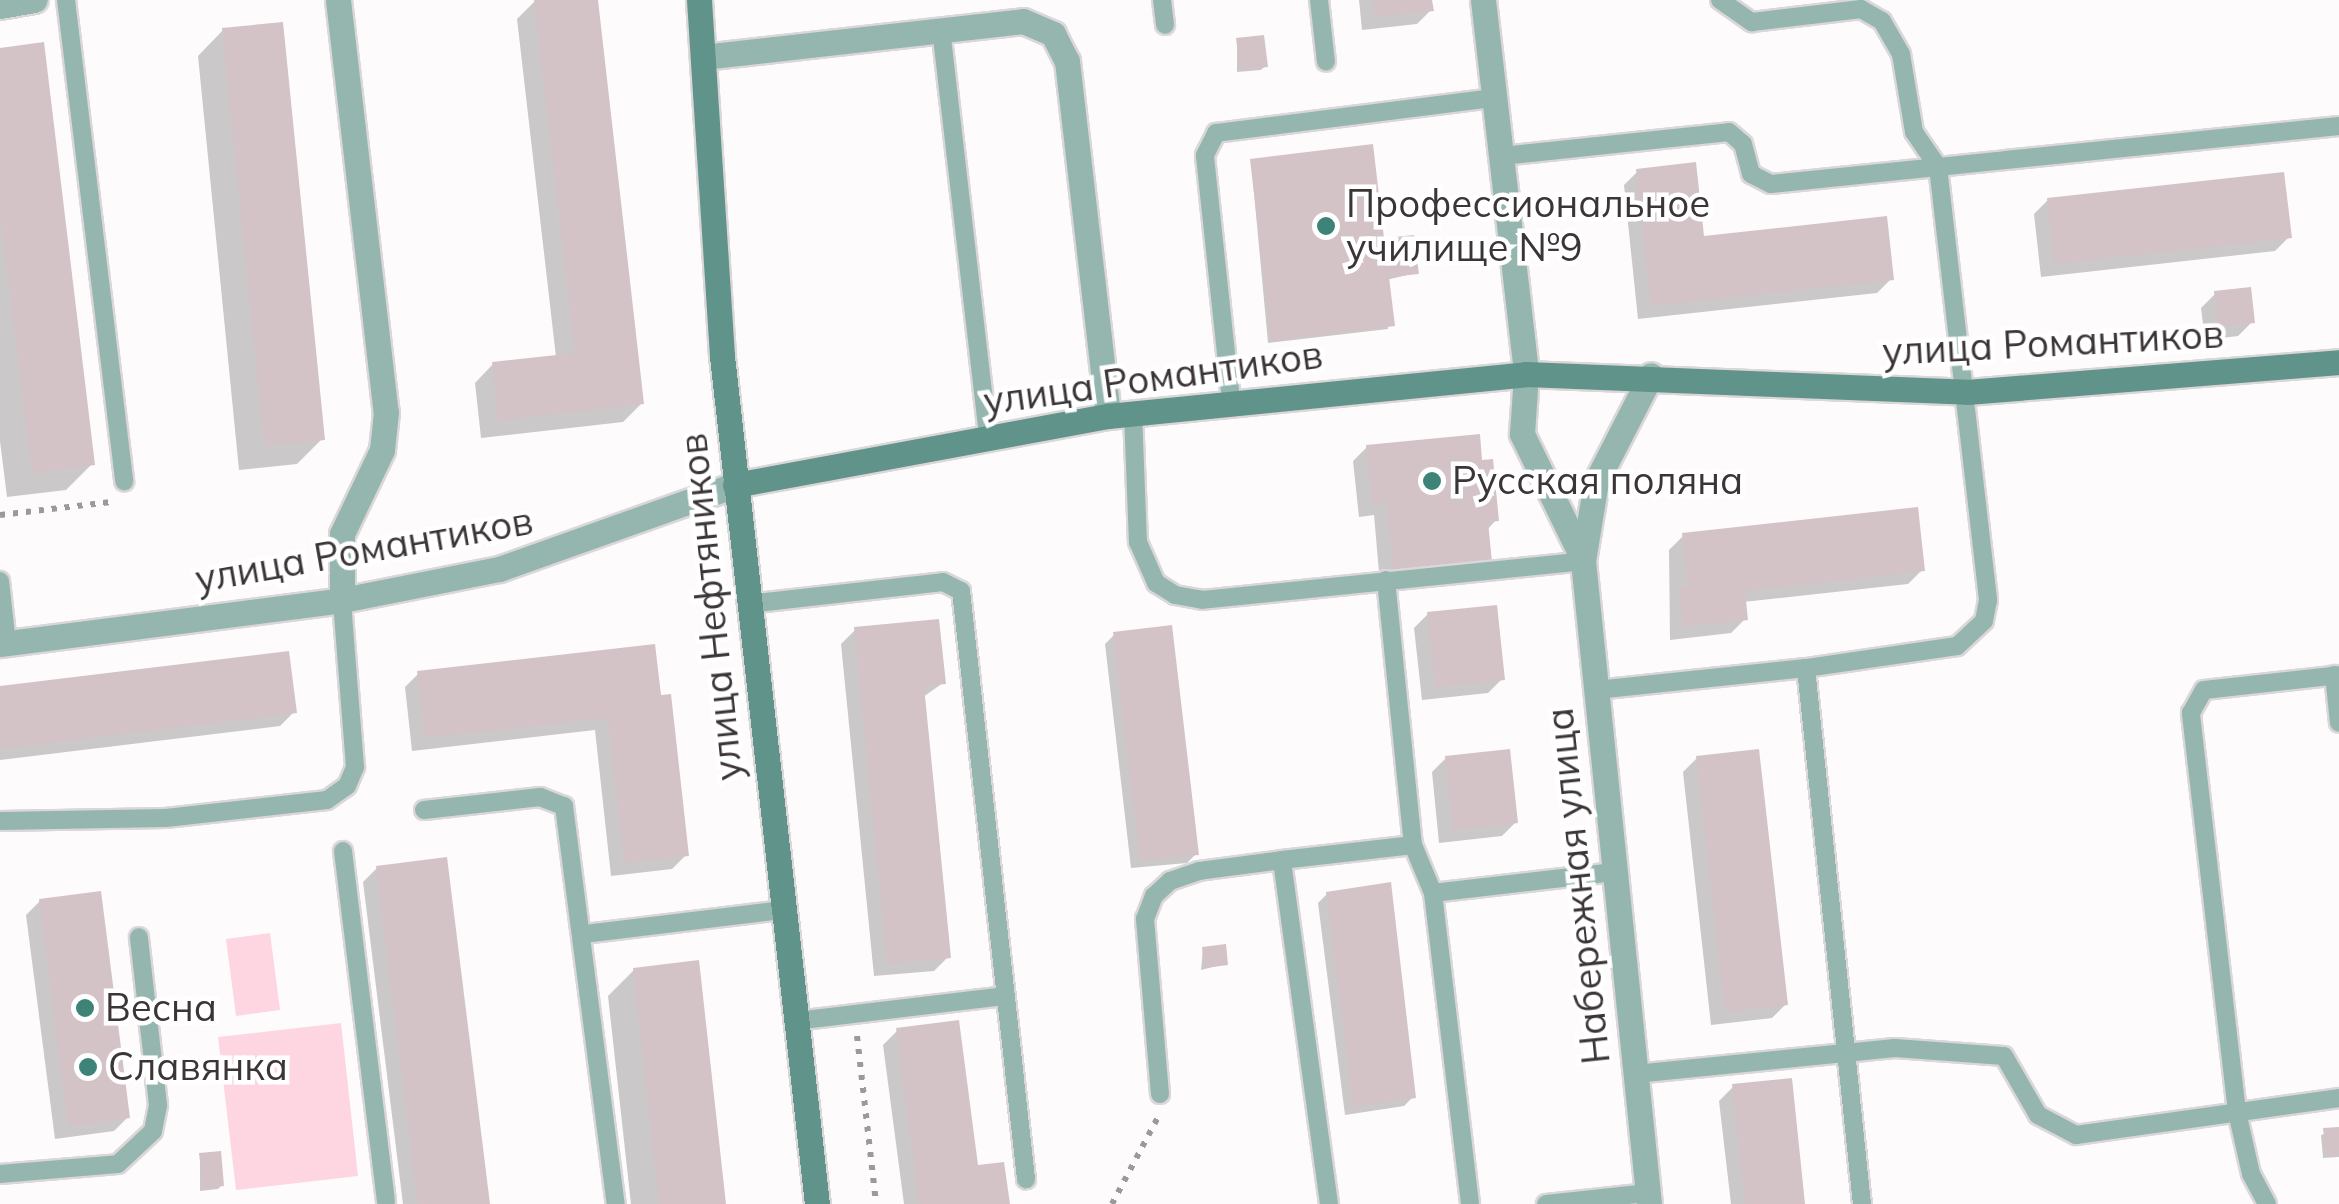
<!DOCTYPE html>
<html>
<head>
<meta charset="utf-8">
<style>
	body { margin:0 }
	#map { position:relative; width:2339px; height:1204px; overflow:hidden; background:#fefbfc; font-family:Mulish,sans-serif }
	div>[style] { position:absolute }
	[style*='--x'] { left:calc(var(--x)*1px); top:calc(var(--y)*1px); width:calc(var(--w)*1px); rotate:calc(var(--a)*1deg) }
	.green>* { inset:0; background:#fdd6e1 }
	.shadow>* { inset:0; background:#0003 }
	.building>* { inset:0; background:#d3c3c7 }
	.path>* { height:6px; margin-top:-3px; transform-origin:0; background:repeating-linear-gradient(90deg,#9d999a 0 5px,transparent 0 13px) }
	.roads { filter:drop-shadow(2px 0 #dbd7d9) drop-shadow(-2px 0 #dbd7d9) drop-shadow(0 2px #dbd7d9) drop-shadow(0 -2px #dbd7d9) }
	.lane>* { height:18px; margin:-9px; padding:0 9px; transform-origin:9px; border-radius:9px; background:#94b6af }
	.street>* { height:25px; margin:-12.5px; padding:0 12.5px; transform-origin:12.5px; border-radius:12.5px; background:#94b6af }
	.secondary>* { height:25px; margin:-12.5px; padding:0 12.5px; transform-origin:12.5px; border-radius:12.5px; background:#60938a }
	.dots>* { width:28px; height:28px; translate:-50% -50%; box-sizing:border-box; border:5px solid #fff; border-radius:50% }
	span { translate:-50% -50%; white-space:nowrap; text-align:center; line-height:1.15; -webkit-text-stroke:9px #fff; paint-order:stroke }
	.poi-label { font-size:38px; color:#3b3537 }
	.left { translate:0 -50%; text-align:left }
	.street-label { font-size:38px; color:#3b3537 }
</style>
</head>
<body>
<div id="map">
	<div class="green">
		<div style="clip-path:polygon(270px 933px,280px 1010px,236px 1016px,226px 939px)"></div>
		<div style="clip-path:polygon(341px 1023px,358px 1176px,236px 1190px,218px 1037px)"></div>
	</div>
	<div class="shadow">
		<div style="clip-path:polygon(596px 0,642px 403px,623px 422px,481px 438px,475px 383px,493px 364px,556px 357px,517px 19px,535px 1px)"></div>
		<div style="clip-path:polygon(1359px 0,1430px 0,1431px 10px,1417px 24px,1362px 30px)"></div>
		<div style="clip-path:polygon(223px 30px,322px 439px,297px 464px,239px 470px,198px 56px)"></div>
		<div style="clip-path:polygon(1237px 40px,1265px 66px,1261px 70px,1237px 72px)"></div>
		<div style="clip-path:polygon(0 50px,92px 464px,66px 490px,7px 497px,0 441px)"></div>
		<div style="clip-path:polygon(1251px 161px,1382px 241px,1416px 273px,1386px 280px,1388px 329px,1268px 343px)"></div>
		<div style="clip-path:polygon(1637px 172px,1701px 239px,1891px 279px,1877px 293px,1638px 319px,1624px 185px)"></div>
		<div style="clip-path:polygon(2048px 200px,2289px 237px,2275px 251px,2041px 277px,2034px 214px)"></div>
		<div style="clip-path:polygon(2215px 294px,2252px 322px,2238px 336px,2205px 340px,2201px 308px)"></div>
		<div style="clip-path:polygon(1367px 447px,1480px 463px,1496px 520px,1487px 530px,1489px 561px,1380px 584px,1374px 515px,1359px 517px,1353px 461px)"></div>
		<div style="clip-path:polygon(1683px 536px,1922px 570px,1908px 584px,1743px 602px,1745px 619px,1731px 633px,1670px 640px,1669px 550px)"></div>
		<div style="clip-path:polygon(1428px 614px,1502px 679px,1488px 693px,1422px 700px,1414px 628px)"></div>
		<div style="clip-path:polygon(855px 630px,943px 683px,923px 697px,948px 957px,934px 971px,874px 976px,841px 644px)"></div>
		<div style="clip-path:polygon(1114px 635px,1196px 854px,1187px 863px,1131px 868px,1105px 644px)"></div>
		<div style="clip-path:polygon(653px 647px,686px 855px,672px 869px,611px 876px,595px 730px,412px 751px,405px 687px,419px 673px)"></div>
		<div style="clip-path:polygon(0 688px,294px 712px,280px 726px,0 760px)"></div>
		<div style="clip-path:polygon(1446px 758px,1516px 822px,1502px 836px,1439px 843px,1432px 772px)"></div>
		<div style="clip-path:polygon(1697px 758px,1786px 1004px,1772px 1018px,1711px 1025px,1683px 772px)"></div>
		<div style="clip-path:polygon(377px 868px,488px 1204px,403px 1204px,363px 882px)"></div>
		<div style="clip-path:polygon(1327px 894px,1413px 1097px,1404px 1106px,1345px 1115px,1318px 903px)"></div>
		<div style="clip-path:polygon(40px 901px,128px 1117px,114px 1131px,55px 1139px,26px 915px)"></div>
		<div style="clip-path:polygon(1203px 949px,1225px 964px,1201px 970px)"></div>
		<div style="clip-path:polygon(634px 970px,724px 1204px,631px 1204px,608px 996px)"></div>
		<div style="clip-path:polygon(897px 1031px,976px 1168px,1007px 1204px,904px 1204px,883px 1045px)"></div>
		<div style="clip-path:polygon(1733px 1087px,1803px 1204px,1731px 1204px,1719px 1101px)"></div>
		<div style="clip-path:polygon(2339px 1129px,2339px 1157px,2323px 1158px,2321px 1135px)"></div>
		<div style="clip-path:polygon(200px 1155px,222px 1185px,218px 1189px,200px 1191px)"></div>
	</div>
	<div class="building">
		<div style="clip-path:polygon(534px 0,598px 0,644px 404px,498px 421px,492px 362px,575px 353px)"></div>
		<div style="clip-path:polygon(1373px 0,1432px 0,1434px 11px,1375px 17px)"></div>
		<div style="clip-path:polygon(283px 22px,325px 440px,264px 446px,222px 28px)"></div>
		<div style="clip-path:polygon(1264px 35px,1268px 67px,1240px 70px,1236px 38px)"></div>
		<div style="clip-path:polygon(44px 42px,95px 465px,32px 473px,0 212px,0 48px)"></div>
		<div style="clip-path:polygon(1373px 144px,1384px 238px,1414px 235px,1419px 274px,1389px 277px,1395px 326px,1271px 341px,1250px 159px)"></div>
		<div style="clip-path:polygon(1696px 162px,1704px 236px,1887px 216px,1894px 280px,1651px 306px,1636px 169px)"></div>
		<div style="clip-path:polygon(2284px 172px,2292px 238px,2054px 264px,2047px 198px)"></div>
		<div style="clip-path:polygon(2251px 287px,2255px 323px,2218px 327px,2214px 291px)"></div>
		<div style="clip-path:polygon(1480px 434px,1482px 460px,1493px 459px,1499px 521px,1488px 522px,1492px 562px,1393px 571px,1387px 503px,1372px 504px,1366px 445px)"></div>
		<div style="clip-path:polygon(1918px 507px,1925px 571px,1745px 591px,1748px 620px,1683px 627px,1678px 588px,1688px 587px,1682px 533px)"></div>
		<div style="clip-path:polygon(1497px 605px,1505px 680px,1435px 687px,1427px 612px)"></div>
		<div style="clip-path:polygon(939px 619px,946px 684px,924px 686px,951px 958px,887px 964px,854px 627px)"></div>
		<div style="clip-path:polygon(1172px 625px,1199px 855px,1140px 860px,1113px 632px)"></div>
		<div style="clip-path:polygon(655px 644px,661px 695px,671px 694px,689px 856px,624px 863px,608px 718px,425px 738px,417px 671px)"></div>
		<div style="clip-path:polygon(289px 651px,297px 713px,0 749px,0 686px)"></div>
		<div style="clip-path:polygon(1510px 749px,1518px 823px,1453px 830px,1445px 756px)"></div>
		<div style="clip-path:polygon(1759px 749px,1788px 1005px,1725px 1012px,1696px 756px)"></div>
		<div style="clip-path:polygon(447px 857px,490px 1204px,418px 1204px,376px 866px)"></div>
		<div style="clip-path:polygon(1391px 882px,1416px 1098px,1353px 1107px,1326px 892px)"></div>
		<div style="clip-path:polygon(101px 891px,130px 1118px,68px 1126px,39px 899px)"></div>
		<div style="clip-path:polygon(1226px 944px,1228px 965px,1204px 968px,1202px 947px)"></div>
		<div style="clip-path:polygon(699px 960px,726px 1204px,659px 1204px,633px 968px)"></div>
		<div style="clip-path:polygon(959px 1020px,978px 1165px,1004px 1162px,1010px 1204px,919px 1204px,896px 1028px)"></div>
		<div style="clip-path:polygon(1792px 1078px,1805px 1204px,1745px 1204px,1732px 1084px)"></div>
		<div style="clip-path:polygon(2339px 1127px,2339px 1154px,2326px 1156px,2323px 1128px)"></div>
		<div style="clip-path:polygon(221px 1151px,224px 1186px,203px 1188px,199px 1153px)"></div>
	</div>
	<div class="path">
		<div style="--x:0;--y:515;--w:112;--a:-6.7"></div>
		<div style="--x:857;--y:1036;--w:169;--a:83.5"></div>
		<div style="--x:1112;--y:1204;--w:98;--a:-62.1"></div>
	</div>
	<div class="roads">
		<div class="lane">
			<div style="--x:66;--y:0;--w:485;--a:83.1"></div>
			<div style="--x:1162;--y:0;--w:25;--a:83"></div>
			<div style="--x:1319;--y:0;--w:62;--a:83.6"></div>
			<div style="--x:1720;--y:0;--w:39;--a:35"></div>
			<div style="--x:1752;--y:22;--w:110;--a:-6.8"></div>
			<div style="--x:1861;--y:9;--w:24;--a:30"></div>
			<div style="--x:1882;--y:21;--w:38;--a:60"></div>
			<div style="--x:1901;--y:54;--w:79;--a:80.5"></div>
			<div style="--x:1914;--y:132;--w:42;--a:55.6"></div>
			<div style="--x:1938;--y:167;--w:436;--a:83.4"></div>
			<div style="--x:1988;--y:600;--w:21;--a:101"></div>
			<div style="--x:1984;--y:621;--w:37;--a:137"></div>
			<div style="--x:1957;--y:646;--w:153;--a:171.7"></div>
			<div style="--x:941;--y:29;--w:412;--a:83.4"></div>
			<div style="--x:1502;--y:156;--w:228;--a:-6"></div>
			<div style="--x:1729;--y:132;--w:18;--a:41"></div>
			<div style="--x:1743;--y:144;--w:31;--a:75"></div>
			<div style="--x:1751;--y:174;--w:22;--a:27"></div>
			<div style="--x:1771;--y:184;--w:571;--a:-5.83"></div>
			<div style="--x:1231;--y:400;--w:246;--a:-96.1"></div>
			<div style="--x:1205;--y:155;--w:25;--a:-63"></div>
			<div style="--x:1216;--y:133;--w:281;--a:-7.2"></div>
			<div style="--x:1133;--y:413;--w:129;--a:87.8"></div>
			<div style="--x:1138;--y:542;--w:45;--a:66.3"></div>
			<div style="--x:1156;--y:583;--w:22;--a:32"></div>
			<div style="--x:1175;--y:595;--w:27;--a:10"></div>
			<div style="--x:1202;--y:600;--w:383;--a:-5.8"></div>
			<div style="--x:1386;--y:580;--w:266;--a:84.2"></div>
			<div style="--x:1413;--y:845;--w:52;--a:67.4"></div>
			<div style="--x:1433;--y:893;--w:182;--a:-6.6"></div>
			<div style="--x:0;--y:581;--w:62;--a:83.6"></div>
			<div style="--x:748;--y:604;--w:196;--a:-6.4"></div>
			<div style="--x:943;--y:582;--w:20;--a:27"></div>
			<div style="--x:961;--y:591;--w:592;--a:83.69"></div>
			<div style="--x:2334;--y:675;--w:48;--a:84.1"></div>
			<div style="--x:1596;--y:690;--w:211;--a:-6"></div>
			<div style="--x:1806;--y:668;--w:539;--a:84.04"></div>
			<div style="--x:424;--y:810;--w:117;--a:-6.4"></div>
			<div style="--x:540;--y:797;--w:26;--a:21"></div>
			<div style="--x:564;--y:806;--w:401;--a:82.6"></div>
			<div style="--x:0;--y:821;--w:166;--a:-1"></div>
			<div style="--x:166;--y:818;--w:162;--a:-6.4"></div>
			<div style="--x:327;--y:800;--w:24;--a:-35"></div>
			<div style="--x:347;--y:786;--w:21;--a:-67"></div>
			<div style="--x:355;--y:767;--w:168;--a:-94.5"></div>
			<div style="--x:343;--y:851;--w:353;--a:83"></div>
			<div style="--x:1433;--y:893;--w:313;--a:83.2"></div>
			<div style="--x:584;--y:934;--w:200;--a:-6.9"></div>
			<div style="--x:795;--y:1021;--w:212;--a:-6.8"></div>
			<div style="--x:1635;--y:1074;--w:261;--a:-5.7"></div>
			<div style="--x:1895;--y:1048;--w:109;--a:4.2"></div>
			<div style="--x:2004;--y:1056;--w:68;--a:60"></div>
			<div style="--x:2038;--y:1115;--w:43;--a:27.8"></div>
			<div style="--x:2076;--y:1135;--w:266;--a:-8"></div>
			<div style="--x:1160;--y:1094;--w:176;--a:-94.9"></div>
			<div style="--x:1145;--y:919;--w:25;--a:-69"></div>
			<div style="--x:1154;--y:896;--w:22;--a:-43"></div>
			<div style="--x:1170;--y:881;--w:31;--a:-19"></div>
			<div style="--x:1199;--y:871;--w:84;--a:-7.5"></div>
			<div style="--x:0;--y:1174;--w:118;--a:-4.8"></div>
			<div style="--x:118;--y:1164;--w:48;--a:-43.3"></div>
			<div style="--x:153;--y:1131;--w:26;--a:-79"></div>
			<div style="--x:158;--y:1105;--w:169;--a:-96.5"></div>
			<div style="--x:1329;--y:1204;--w:347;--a:-97.8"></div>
			<div style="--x:1282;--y:860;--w:132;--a:-6.5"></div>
			<div style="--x:1546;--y:1204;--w:103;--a:-6.2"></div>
			<div style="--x:2267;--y:1204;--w:34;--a:-118"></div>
			<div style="--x:2251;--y:1174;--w:64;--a:-102.7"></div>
			<div style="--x:2237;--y:1112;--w:402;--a:-96.6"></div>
			<div style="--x:2191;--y:713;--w:26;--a:-61"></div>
			<div style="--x:2204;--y:690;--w:136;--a:-6.3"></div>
		</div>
		<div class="street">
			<div style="--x:338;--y:0;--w:415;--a:83.4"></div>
			<div style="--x:386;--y:412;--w:38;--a:96"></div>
			<div style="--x:382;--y:450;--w:93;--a:115.5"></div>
			<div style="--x:342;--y:534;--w:66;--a:90"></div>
			<div style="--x:1483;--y:0;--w:376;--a:83.4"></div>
			<div style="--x:1526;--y:374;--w:60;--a:93.8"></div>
			<div style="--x:1522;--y:434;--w:132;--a:64"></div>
			<div style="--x:0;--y:6;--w:35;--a:-10"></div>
			<div style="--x:703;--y:57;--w:322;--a:-6.4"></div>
			<div style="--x:1023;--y:21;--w:33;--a:23"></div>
			<div style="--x:1053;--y:34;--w:30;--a:63"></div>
			<div style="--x:1067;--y:61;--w:357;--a:83.4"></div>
			<div style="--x:0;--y:644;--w:345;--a:-7.3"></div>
			<div style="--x:342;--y:600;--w:160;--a:-11.2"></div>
			<div style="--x:499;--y:569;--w:251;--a:-19.6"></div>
			<div style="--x:1649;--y:1204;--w:646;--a:-95.86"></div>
			<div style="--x:1583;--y:561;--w:80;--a:-80.7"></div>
			<div style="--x:1596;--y:482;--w:120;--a:-62.8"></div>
		</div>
		<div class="secondary">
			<div style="--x:699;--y:0;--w:357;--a:86.3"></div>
			<div style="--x:722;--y:356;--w:853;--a:83.61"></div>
			<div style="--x:735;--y:485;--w:379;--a:-10.5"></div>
			<div style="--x:1108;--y:416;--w:420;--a:-5.7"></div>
			<div style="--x:1526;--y:374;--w:441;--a:2.3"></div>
			<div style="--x:1967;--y:392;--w:373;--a:-4.6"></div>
		</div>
	</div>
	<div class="dots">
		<div style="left:1326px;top:226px;background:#3e8378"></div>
		<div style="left:1432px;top:481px;background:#3e8378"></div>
		<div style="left:85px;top:1008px;background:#3e8378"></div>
		<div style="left:88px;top:1067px;background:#3e8378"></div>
	</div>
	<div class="poi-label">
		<span class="left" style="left:1346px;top:226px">Профессиональное<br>училище №9</span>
		<span class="left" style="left:1452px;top:481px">Русская поляна</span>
		<span class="left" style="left:105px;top:1008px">Весна</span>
		<span class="left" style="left:108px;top:1067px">Славянка</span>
	</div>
	<div class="street-label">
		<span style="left:2053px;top:343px;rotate:-3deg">улица Романтиков</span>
		<span style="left:1153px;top:378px;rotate:-8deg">улица Романтиков</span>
		<span style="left:364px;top:550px;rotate:-10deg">улица Романтиков</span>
		<span style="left:711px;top:607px;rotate:-96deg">улица Нефтяников</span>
		<span style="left:1578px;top:886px;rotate:-96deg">Набережная улица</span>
	</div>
</div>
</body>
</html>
